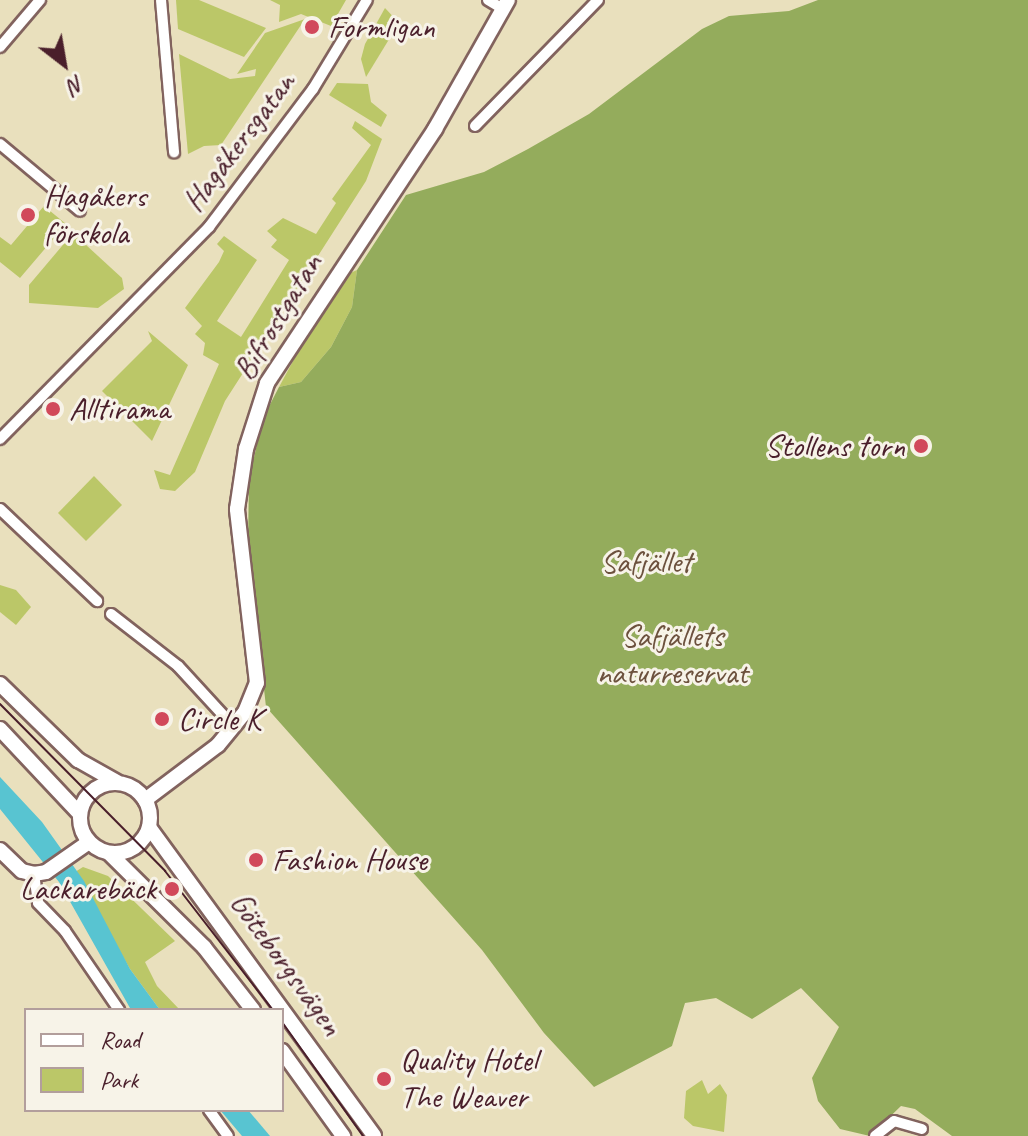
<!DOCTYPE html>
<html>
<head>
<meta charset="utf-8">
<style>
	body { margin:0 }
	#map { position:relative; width:1028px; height:1136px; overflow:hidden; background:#e9e0bd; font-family:Caveat,sans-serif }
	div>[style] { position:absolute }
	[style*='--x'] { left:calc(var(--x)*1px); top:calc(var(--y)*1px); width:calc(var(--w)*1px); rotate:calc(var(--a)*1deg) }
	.green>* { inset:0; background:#bbc768 }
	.forest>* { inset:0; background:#94ac5c }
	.water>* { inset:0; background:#58c4d1 }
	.roads { filter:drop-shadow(2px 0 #82635e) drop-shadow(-2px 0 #82635e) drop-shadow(0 2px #82635e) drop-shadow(0 -2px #82635e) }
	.minor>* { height:10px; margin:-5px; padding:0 5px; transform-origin:5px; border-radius:5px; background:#fff }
	.major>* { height:14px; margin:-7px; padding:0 7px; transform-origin:7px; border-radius:7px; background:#fff }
	.major>.ring { margin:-7px; padding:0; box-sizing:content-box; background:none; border:14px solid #fff; border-radius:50% }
	.tram>* { height:2px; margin:-1px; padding:0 1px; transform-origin:1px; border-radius:1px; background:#4a1f2b }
	.dots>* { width:22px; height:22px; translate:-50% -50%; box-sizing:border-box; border:4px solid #f7f3e8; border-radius:50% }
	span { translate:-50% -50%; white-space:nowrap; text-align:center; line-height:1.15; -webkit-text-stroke:6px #f7f3e8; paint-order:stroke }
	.poi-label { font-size:32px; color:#4a1f2b }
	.left { translate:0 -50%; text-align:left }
	.right { translate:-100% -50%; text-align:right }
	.street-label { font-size:32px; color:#4a1f2b }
	.park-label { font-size:32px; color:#6c513d }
	.legend { position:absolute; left:24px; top:1008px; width:260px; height:104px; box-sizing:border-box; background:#f7f3e8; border:2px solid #b29e9c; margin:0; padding:10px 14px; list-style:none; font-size:24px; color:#4a1f2b }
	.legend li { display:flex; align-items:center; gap:16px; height:40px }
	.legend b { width:40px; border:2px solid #b29e9c }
	.north { position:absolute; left:24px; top:24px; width:80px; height:80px; -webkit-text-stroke:6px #f7f3e8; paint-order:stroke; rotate:149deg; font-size:22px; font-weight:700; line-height:32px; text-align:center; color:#4a1f2b }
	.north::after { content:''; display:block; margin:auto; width:28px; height:36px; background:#4a1f2b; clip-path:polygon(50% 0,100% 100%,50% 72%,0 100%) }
</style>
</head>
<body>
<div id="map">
	<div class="green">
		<div style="clip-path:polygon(176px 0,199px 0,266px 28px,244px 57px,178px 29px)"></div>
		<div style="clip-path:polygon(270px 0,346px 0,331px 26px,301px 14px,279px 22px,280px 5px)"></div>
		<div style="clip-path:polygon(385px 8px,399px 23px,366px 77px,361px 59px,365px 44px)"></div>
		<div style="clip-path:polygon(305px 19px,221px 145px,204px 146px,188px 154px,179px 54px,230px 79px,255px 76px,256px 69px,237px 74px,265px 33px)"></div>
		<div style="clip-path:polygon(337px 83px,368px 84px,371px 102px,387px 115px,381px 127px,329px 95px)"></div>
		<div style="clip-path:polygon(355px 121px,382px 139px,366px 181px,225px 401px,195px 472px,175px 491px,160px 489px,154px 470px,170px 475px,219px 364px,203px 355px,205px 343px,195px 334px,202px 326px,185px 308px,219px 262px,224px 251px,217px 244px,224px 236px,257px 260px,217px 321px,241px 337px,289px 260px,271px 247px,277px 240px,267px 231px,283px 218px,316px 234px,336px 203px,332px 199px,371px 145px,352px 128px)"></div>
		<div style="clip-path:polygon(44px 206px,66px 224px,20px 278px,0 262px,0 237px,11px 245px)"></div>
		<div style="clip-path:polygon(73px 233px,122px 278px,124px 289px,98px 308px,29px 303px,29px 285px)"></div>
		<div style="clip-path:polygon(357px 270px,352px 307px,331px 347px,301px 382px,279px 387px,306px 337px,348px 274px)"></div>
		<div style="clip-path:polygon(148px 331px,188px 365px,152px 441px,102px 391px,152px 341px)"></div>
		<div style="clip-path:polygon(94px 476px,122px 505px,86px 541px,58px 513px)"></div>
		<div style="clip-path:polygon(0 585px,16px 590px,31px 607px,16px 625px,0 612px)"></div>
		<div style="clip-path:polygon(83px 867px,108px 876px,175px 941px,145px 962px,157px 986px,180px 1010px,160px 1010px,130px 969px,75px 872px)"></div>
		<div style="clip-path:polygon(702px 1080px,708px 1094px,720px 1084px,727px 1095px,724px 1132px,693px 1126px,684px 1118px,686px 1091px)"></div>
	</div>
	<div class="forest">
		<div style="clip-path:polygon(818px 0,1028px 0,1028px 1136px,952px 1136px,915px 1109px,901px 1106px,870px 1136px,840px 1129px,818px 1101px,812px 1078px,839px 1027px,801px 988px,752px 1019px,716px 998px,685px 1003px,672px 1046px,594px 1087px,544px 1033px,482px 950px,266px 707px,248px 544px,249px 479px,263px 418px,279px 387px,301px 382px,331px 347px,352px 307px,357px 270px,406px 195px,484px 172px,528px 149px,589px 114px,702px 29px,729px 16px,789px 11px)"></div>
	</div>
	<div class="water">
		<div style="clip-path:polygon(0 777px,42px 822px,84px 881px,130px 969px,160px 1010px,130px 1008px,59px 882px,0 809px)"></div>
		<div style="clip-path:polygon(220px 1110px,248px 1110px,270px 1136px,242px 1136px)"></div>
	</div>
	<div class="roads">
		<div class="minor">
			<div style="--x:161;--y:0;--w:153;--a:85.1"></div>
			<div style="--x:488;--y:0;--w:17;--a:31"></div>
			<div style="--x:0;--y:47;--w:62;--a:-49.6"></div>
			<div style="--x:475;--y:126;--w:176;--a:-45.7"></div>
			<div style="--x:0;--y:144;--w:104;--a:39.9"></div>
			<div style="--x:0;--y:439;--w:298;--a:-45.4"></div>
			<div style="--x:209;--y:227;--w:173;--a:-53"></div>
			<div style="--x:313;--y:89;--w:104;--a:-58.8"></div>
			<div style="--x:0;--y:509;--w:134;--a:43.5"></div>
			<div style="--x:111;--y:614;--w:85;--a:37.8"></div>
			<div style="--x:178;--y:666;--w:83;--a:47.4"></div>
			<div style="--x:34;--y:874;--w:29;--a:82"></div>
			<div style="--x:38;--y:903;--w:39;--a:46"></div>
			<div style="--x:65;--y:931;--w:96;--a:55.6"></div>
			<div style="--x:209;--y:1110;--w:32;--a:54"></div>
			<div style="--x:875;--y:1136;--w:24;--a:-38"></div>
			<div style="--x:894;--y:1121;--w:29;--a:16"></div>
		</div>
		<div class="major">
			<div style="--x:0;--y:684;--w:109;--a:44.3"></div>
			<div style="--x:78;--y:760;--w:45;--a:29.4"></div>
			<div style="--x:0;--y:729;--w:115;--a:46.8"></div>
			<div class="ring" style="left:80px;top:783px;width:56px;height:56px"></div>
			<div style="--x:145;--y:800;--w:91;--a:-37"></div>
			<div style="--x:218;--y:745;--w:43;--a:-50.7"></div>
			<div style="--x:245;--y:712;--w:31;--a:-68"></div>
			<div style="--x:257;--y:683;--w:175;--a:-96.6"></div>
			<div style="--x:237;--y:509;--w:61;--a:-81.5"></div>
			<div style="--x:246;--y:449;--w:69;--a:-72.3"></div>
			<div style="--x:267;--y:383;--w:305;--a:-56.5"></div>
			<div style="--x:435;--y:129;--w:148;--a:-60.5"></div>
			<div style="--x:149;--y:827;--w:382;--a:53.9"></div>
			<div style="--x:0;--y:850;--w:30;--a:44"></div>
			<div style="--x:22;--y:871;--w:12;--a:14"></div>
			<div style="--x:34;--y:874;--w:12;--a:-9"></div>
			<div style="--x:46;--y:872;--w:52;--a:-34.9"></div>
			<div style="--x:109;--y:853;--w:134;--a:44.7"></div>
			<div style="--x:204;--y:947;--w:80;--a:52.1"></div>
			<div style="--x:282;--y:1051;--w:105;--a:54.3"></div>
		</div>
	</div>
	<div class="tram">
		<div style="--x:0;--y:704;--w:235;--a:45.3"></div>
		<div style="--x:165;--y:871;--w:176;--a:52.2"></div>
		<div style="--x:282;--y:1022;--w:140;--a:54.6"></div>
	</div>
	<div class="dots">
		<div style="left:312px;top:27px;background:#d1495b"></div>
		<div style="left:28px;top:215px;background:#d1495b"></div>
		<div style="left:53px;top:409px;background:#d1495b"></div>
		<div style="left:921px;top:446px;background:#d1495b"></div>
		<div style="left:162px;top:719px;background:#d1495b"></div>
		<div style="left:256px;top:860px;background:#d1495b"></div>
		<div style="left:172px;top:889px;background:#d1495b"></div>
		<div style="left:384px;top:1079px;background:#d1495b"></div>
	</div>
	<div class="poi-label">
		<span class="left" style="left:328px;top:27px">Formligan</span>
		<span class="left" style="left:44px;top:215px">Hagåkers<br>förskola</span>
		<span class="left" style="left:69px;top:409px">Alltirama</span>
		<span class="right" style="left:905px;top:446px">Stollens torn</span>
		<span class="left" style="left:178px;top:719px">Circle K</span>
		<span class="left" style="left:272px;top:860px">Fashion House</span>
		<span class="right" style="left:156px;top:889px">Lackarebäck</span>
		<span class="left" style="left:400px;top:1079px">Quality Hotel<br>The Weaver</span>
	</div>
	<div class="street-label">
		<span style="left:239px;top:142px;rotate:-53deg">Hagåkersgatan</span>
		<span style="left:278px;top:317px;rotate:-59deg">Bifrostgatan</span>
		<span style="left:286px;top:964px;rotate:54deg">Göteborgsvägen</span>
	</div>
	<div class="park-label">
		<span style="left:646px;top:562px">Safjället</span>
		<span style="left:672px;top:655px">Safjällets<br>naturreservat</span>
	</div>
	<ul class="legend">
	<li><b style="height:10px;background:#fff"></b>Road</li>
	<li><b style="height:22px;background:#bbc768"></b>Park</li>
	</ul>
	<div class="north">N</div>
</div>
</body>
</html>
